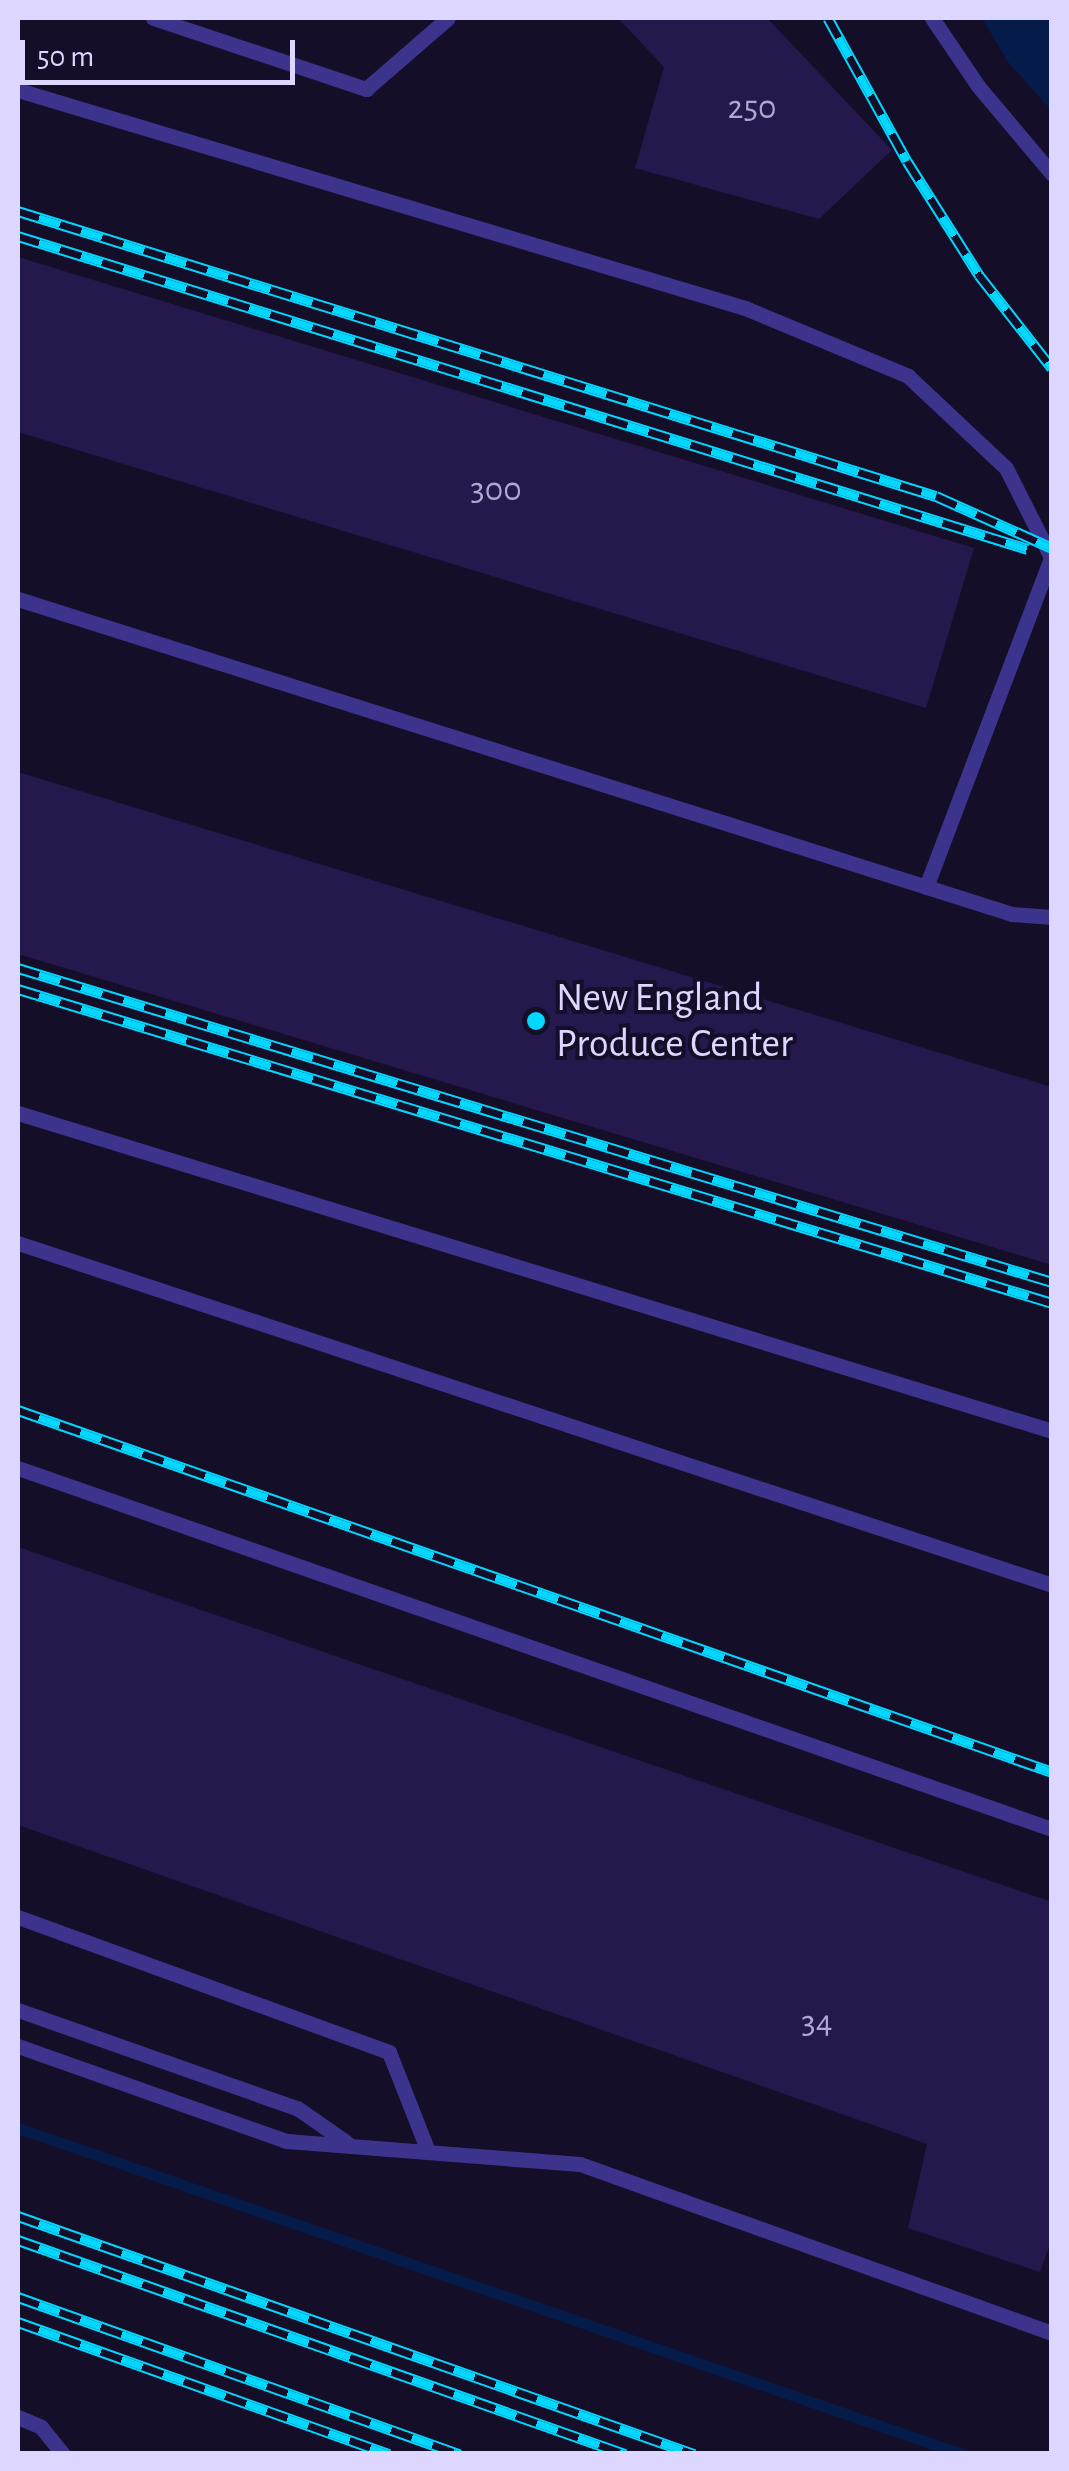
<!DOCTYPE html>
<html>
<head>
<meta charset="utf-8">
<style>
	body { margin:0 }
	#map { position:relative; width:1069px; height:2471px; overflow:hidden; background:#140e29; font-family:"Alegreya Sans",sans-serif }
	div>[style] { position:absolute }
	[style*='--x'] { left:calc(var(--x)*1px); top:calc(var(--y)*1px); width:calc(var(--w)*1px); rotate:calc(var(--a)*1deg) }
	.water>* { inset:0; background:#051b4a }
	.stream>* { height:11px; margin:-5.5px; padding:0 5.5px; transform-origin:5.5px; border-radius:5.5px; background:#051b4a }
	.building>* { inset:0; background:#25184c }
	.lane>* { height:15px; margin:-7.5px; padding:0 7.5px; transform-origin:7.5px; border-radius:7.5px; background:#3c348c }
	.rail>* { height:11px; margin-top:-5.5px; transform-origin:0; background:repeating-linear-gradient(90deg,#140e29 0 22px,#02d8ff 0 44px); box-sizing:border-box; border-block:2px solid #02d8ff }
	.dots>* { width:28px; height:28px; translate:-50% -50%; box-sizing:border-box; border:5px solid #140e29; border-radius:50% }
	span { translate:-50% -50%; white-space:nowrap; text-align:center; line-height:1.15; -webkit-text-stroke:8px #140e29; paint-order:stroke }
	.number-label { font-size:35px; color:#afa6d2 }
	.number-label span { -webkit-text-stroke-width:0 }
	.poi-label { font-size:40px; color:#ddd6ff }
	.left { translate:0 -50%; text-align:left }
	.frame { position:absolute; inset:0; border:20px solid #ddd6ff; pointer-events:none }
	.scale { position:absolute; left:20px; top:40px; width:275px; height:45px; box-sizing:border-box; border:5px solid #ddd6ff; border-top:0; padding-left:12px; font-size:30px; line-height:35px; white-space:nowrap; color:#ddd6ff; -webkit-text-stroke:8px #140e29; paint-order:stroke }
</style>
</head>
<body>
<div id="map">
	<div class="water">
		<div style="clip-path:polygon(982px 18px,1051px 18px,1051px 110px,1007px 61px)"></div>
	</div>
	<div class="stream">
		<div style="--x:18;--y:2128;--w:999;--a:19.05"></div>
	</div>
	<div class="building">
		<div style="clip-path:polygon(618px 18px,767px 18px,892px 150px,819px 219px,635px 168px,664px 67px)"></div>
		<div style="clip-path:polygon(18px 257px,974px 548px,926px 708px,18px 432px)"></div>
		<div style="clip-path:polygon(18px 772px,1052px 1087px,1052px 1265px,18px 954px)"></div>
		<div style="clip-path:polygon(18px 1547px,1052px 1902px,1052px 2239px,1040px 2272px,908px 2228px,927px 2144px,18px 1825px)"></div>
	</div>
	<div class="lane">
		<div style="--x:153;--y:18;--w:225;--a:18.4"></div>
		<div style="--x:366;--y:89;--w:108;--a:-40.9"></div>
		<div style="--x:932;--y:18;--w:82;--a:55.9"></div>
		<div style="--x:978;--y:86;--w:115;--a:49.9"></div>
		<div style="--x:18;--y:90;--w:759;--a:16.69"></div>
		<div style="--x:745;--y:308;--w:177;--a:22.6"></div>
		<div style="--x:908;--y:376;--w:134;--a:43.2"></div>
		<div style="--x:1006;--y:468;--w:102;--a:63.2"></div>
		<div style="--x:18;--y:599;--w:1043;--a:17.58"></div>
		<div style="--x:1012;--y:914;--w:40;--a:4.3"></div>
		<div style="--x:926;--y:887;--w:352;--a:-69.2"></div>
		<div style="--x:18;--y:1113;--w:1082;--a:17.09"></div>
		<div style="--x:18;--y:1243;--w:1089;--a:18.3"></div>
		<div style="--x:18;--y:1468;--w:1095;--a:19.25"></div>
		<div style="--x:18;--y:1917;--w:395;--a:20"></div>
		<div style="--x:389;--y:2052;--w:106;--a:68.5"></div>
		<div style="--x:18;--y:2010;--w:296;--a:19.4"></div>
		<div style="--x:297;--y:2108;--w:60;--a:34.8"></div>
		<div style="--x:18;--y:2046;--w:285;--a:19.5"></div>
		<div style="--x:287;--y:2141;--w:294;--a:4.5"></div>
		<div style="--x:580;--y:2164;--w:501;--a:19.7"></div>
		<div style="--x:18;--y:2417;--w:25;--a:23"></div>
		<div style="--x:41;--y:2427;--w:35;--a:51"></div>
	</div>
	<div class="rail">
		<div style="--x:828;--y:18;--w:163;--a:61.1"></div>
		<div style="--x:907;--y:161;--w:135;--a:57.7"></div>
		<div style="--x:979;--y:275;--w:118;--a:51.9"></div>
		<div style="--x:18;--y:211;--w:961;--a:17.25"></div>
		<div style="--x:936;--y:496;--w:127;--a:24.1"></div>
		<div style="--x:18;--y:236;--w:1057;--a:17.22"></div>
		<div style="--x:18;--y:968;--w:1081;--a:16.89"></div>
		<div style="--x:18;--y:989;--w:1081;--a:16.89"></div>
		<div style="--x:18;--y:1410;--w:1096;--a:19.29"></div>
		<div style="--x:18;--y:2216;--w:717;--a:19.4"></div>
		<div style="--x:18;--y:2240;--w:644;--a:19.42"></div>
		<div style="--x:18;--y:2297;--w:469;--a:19.6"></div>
		<div style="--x:18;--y:2322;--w:394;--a:19.6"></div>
	</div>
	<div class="dots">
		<div style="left:536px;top:1021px;background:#02d8ff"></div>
	</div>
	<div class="number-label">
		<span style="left:752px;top:108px">250</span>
		<span style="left:496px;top:490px">300</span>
		<span style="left:817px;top:2023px">34</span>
	</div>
	<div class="poi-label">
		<span class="left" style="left:556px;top:1021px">New England<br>Produce Center</span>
	</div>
	<div class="frame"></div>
	<div class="scale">50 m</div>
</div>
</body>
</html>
